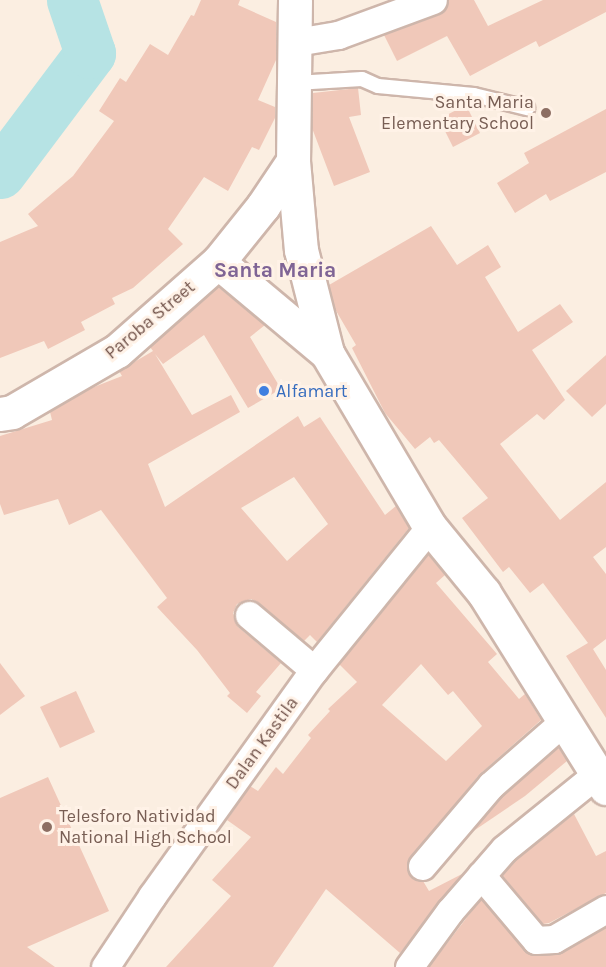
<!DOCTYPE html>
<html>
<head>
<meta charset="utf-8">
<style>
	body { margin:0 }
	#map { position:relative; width:606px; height:967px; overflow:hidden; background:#fbeee1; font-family:Karla,sans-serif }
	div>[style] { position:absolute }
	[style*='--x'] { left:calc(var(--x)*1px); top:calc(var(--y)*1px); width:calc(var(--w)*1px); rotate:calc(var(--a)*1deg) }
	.river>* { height:51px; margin:-25.5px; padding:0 25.5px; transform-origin:25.5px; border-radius:25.5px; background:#b6e3e4 }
	.building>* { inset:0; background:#f0c8b9 }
	.roads { filter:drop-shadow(2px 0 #ceb6ab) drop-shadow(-2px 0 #ceb6ab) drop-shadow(0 2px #ceb6ab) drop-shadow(0 -2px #ceb6ab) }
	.lane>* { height:14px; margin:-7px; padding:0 7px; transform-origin:7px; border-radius:7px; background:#fff }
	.street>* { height:27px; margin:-13.5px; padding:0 13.5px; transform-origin:13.5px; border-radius:13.5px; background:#fff }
	.secondary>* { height:33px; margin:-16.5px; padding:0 16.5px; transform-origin:16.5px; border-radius:16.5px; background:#fff }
	.dots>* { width:16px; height:16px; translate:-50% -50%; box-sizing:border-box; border:3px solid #fff2e7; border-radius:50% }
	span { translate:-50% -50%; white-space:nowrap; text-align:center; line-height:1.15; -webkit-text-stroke:6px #fff2e7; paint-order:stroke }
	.education-label { font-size:18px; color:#785e54 }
	.right { translate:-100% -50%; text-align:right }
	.left { translate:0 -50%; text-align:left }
	.street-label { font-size:18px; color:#715249 }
	.shop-label { font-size:18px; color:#366cbe }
	.quarter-label { font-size:21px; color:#7f6495; font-weight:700 }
</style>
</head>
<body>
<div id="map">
	<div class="river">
		<div style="--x:0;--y:173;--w:150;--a:-53.1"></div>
		<div style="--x:90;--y:53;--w:56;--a:-108.8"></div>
	</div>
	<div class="building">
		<div style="clip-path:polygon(201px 0,240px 0,238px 5px,276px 22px,276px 60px,258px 100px,275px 107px,275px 118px,259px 150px,252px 147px,228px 191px,204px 177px,168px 229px,183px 244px,133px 288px,112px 298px,115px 304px,81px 322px,85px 330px,48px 349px,44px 341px,0 358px,0 242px,38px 226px,28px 214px,73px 176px,114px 121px,99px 111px,120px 78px,126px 82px,150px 44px,168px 55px,191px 15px,194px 16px)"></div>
		<div style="clip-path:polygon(448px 0,474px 0,488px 26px,543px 0,606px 0,606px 12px,539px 47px,536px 41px,470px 76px,447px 36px,397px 61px,384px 35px,439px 15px,445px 10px)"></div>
		<div style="clip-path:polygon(358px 88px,361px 115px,349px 117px,370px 172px,334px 186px,312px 128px,313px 93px)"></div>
		<div style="clip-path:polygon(466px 105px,480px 133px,453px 147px,439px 119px)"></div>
		<div style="clip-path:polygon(606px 109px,606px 172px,550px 201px,546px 194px,515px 213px,497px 183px,529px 163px,524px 153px)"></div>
		<div style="clip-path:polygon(431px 226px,457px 265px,488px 245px,501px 267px,485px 277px,518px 332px,560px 304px,573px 322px,532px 350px,565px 400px,544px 420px,537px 414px,500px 444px,560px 520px,606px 482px,606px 547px,593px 557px,606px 574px,606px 639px,593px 649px,606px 670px,606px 718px,566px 656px,588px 643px,543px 583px,530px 593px,509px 567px,503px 572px,462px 518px,488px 498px,439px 440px,434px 443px,430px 437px,415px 449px,385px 413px,352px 348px,356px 345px,335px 309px,329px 285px)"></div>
		<div style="clip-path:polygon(evenodd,218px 287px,265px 325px,250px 337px,281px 389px,248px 408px,204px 335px,163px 364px,155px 354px,192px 415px,231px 395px,240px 412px,148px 464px,165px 507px,298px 416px,304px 427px,320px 417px,385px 515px,396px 506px,409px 528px,317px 642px,310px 635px,304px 641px,259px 603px,251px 599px,237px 604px,233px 613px,238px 627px,281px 663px,256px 692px,261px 696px,247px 713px,227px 696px,230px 693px,197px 650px,157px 607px,167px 598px,101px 510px,69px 525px,58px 499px,4px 515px,0 504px,0 436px,52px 420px,50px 412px,89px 389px,122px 376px,119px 371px,153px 351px,150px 347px,218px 287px,294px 477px,328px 524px,287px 561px,241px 508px,294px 477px)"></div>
		<div style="clip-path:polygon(606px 355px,606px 404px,592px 417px,566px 391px)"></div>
		<div style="clip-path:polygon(evenodd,428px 554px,445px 575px,436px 583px,497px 654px,488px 662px,519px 699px,525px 694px,541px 720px,479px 775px,407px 863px,411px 878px,423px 881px,429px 891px,462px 874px,400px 953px,326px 889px,273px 967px,166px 967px,231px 896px,212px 880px,251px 837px,227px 820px,250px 786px,258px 791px,276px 767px,283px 774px,311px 738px,308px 735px,330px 711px,328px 709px,357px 682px,339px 664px,428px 554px,421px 664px,448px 695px,453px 691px,482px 726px,446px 761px,382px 705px,421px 664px)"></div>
		<div style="clip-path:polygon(0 663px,25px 696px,0 715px)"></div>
		<div style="clip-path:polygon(76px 691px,95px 732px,60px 748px,40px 707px)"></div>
		<div style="clip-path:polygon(558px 747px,567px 761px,525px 796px,472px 832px,502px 796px)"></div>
		<div style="clip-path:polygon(48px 777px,109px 911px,27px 947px,55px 967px,0 967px,0 798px)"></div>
		<div style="clip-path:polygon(574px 814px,596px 856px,606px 851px,606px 893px,549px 923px,543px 924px,502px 875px,515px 860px)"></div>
		<div style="clip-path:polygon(481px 899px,530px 955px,561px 953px,606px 927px,606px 967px,429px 967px)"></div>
	</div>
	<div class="roads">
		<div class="lane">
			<div style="--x:295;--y:83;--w:67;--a:-3.4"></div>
			<div style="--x:362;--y:79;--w:17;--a:24"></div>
			<div style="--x:378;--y:86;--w:96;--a:5.4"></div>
			<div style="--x:474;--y:95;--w:55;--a:13.8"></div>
		</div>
		<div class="street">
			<div style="--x:296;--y:42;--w:43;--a:-9.5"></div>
			<div style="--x:338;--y:35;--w:101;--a:-20.2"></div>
			<div style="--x:249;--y:615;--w:85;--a:40.2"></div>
			<div style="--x:422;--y:866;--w:106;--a:-49.6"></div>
			<div style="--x:491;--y:785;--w:97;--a:-41.2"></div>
			<div style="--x:481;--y:875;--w:85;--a:49.8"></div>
			<div style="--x:536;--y:940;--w:18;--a:-3"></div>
			<div style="--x:554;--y:939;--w:60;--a:-30"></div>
			<div style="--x:105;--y:967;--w:85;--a:-56.5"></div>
			<div style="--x:152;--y:896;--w:278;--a:-54.4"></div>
			<div style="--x:314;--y:670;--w:184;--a:-51"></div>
			<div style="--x:409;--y:967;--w:69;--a:-53.8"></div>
			<div style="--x:450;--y:911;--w:82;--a:-48.9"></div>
			<div style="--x:504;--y:849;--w:119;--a:-38.9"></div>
		</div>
		<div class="secondary">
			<div style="--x:295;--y:0;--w:161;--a:90.7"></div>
			<div style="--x:293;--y:161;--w:89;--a:84.9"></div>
			<div style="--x:301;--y:250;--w:106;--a:75.8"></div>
			<div style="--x:218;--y:262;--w:142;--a:39.9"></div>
			<div style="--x:327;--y:353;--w:202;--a:59.4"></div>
			<div style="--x:430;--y:527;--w:85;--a:50.7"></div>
			<div style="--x:484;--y:593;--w:230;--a:58"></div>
			<div style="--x:0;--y:414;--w:12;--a:-9"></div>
			<div style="--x:12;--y:412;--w:121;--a:-30.2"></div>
			<div style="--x:117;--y:351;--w:135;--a:-41.4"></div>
			<div style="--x:218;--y:262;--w:72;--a:-51.2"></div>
			<div style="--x:263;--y:206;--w:54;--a:-56.3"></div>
		</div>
	</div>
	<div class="dots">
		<div style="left:546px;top:113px;background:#8d6e63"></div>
		<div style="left:264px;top:391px;background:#3f7fe0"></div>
		<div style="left:47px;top:827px;background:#8d6e63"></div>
	</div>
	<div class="education-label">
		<span class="right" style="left:534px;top:113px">Santa Maria<br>Elementary School</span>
		<span class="left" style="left:59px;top:827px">Telesforo Natividad<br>National High School</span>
	</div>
	<div class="street-label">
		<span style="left:150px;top:320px;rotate:-40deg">Paroba Street</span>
		<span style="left:262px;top:743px;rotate:-54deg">Dalan Kastila</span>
	</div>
	<div class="shop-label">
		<span class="left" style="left:276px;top:391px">Alfamart</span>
	</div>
	<div class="quarter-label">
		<span style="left:275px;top:270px">Santa Maria</span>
	</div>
</div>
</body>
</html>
